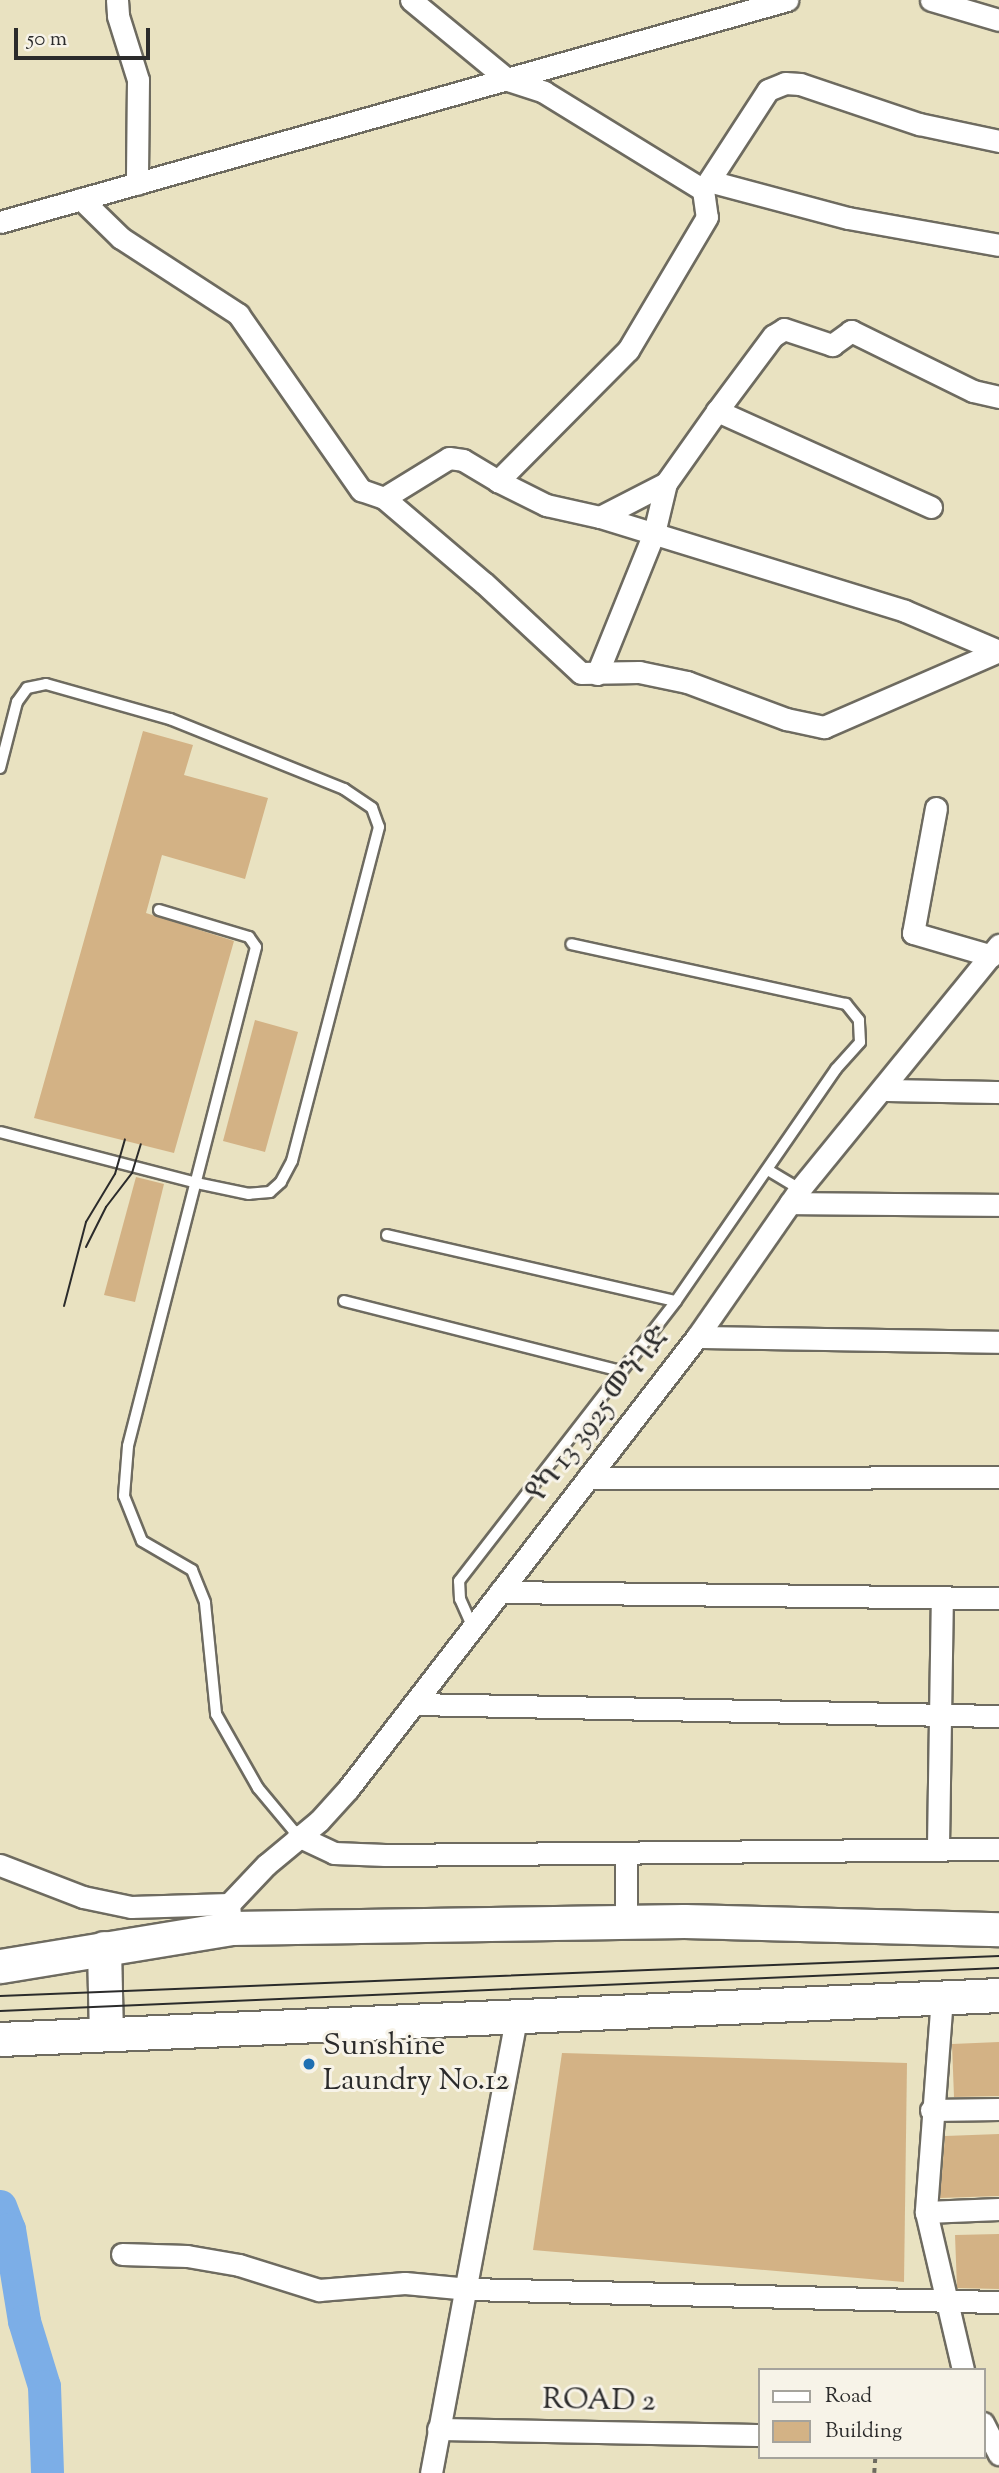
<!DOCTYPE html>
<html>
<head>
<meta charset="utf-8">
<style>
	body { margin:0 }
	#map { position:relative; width:999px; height:2473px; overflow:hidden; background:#e9e2c1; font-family:"Sorts Mill Goudy","Noto Serif Ethiopic",serif }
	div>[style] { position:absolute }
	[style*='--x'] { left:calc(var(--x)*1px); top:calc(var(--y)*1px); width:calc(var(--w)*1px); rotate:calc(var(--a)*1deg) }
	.river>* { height:33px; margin:-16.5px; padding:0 16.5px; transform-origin:16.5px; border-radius:16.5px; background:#7caee7 }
	.building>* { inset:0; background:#d3b285 }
	.path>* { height:3.5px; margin-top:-1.75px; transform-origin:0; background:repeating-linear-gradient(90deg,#6e6b60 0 5px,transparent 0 10px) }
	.roads { filter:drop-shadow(2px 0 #6e6b60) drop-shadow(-2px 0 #6e6b60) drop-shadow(0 2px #6e6b60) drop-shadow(0 -2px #6e6b60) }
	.service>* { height:10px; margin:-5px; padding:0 5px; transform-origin:5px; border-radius:5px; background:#fff }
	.minor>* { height:21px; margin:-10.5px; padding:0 10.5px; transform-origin:10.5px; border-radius:10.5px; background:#fff }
	.primary>* { height:33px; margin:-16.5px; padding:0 16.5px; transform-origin:16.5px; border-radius:16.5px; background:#fff }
	.tram>* { height:2px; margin:-1px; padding:0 1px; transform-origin:1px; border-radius:1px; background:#2b2b2b }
	.dots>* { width:19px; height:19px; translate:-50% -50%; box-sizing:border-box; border:4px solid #f7f3e8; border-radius:50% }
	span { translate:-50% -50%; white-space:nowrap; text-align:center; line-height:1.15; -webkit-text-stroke:6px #f7f3e8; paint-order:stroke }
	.street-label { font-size:30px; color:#2b2b2b }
	.poi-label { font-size:30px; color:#2b2b2b }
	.left { translate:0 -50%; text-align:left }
	.legend { position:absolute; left:758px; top:2368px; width:228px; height:91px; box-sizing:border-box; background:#f7f3e8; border:2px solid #a5a39c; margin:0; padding:9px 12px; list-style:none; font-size:21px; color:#2b2b2b }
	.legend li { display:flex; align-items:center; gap:14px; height:35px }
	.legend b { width:35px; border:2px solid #a5a39c }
	.scale { position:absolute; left:14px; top:28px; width:136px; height:32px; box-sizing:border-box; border:4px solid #2b2b2b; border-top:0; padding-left:9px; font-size:21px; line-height:24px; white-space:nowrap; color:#2b2b2b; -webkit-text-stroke:5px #f7f3e8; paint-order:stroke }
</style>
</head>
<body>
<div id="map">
	<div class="river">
		<div style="--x:0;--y:2206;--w:25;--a:69"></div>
		<div style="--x:9;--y:2229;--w:93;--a:80.7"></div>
		<div style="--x:24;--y:2321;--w:68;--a:72.9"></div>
		<div style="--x:44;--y:2386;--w:87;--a:88"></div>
	</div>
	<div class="building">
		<div style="clip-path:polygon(143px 731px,193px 745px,184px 775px,268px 798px,245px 879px,162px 855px,146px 913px,234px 941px,174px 1153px,34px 1118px)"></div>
		<div style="clip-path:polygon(255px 1020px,298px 1032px,265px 1152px,223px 1141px)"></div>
		<div style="clip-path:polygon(136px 1177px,164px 1184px,135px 1302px,104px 1295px)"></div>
		<div style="clip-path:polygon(999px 2042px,999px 2096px,954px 2097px,952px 2044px)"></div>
		<div style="clip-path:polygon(562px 2053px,907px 2063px,904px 2282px,533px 2250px)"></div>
		<div style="clip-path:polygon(999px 2134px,999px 2196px,940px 2198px,945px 2136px)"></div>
		<div style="clip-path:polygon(999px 2234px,999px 2289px,957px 2288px,955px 2235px)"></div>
	</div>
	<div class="path">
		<div style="--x:874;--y:2473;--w:16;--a:-86"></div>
	</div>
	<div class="roads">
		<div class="service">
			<div style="--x:0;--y:768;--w:68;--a:-75.6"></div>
			<div style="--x:17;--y:702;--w:17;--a:-54"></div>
			<div style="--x:27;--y:688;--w:19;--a:-12"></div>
			<div style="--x:46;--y:684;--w:129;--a:15.8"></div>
			<div style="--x:170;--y:719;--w:188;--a:21.9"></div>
			<div style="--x:344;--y:789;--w:34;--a:34"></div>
			<div style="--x:372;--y:808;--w:20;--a:70"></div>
			<div style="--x:379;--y:827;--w:345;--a:104.6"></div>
			<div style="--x:292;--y:1161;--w:24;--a:118"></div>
			<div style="--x:281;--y:1182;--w:15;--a:138"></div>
			<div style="--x:270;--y:1192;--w:21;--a:175"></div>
			<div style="--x:249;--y:1194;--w:53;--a:-168.1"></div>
			<div style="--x:197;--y:1183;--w:203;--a:-165.5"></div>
			<div style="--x:159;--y:910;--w:94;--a:16.7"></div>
			<div style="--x:249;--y:937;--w:12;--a:55"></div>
			<div style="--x:256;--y:947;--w:515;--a:104.39"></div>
			<div style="--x:128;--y:1446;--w:50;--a:94.6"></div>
			<div style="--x:124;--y:1496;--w:48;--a:68.2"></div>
			<div style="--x:142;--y:1541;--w:58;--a:30.1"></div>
			<div style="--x:192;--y:1570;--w:35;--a:68"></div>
			<div style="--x:205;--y:1603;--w:112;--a:84.3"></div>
			<div style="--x:216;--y:1714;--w:85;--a:60.4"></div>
			<div style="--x:258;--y:1788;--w:62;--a:50.2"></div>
			<div style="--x:768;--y:1170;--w:37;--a:31"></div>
			<div style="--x:387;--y:1235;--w:296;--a:12.9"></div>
			<div style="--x:344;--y:1301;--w:285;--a:14.2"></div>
			<div style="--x:473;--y:1628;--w:32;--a:-114"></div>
			<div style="--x:460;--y:1599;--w:18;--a:-93"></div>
			<div style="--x:459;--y:1581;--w:354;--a:-52.2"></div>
			<div style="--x:676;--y:1301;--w:282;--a:-55.4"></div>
			<div style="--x:836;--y:1069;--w:36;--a:-48"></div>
			<div style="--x:860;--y:1042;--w:22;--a:-93"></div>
			<div style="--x:859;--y:1020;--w:21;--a:-129"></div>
			<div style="--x:846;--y:1004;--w:281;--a:-167.7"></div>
		</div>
		<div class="minor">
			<div style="--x:117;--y:0;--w:16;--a:86"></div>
			<div style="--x:118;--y:16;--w:67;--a:72.6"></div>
			<div style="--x:138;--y:80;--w:104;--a:90.6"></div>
			<div style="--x:411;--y:0;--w:126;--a:39.5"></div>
			<div style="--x:508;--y:80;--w:38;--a:18"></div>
			<div style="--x:544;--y:92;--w:187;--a:31.6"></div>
			<div style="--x:703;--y:190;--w:27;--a:82"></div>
			<div style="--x:707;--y:217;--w:155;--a:120.7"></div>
			<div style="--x:628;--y:350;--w:185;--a:134.8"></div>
			<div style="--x:498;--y:481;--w:54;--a:26.6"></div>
			<div style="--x:546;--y:505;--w:55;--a:12.5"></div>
			<div style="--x:931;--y:0;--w:71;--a:16.4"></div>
			<div style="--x:709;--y:181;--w:144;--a:14.9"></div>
			<div style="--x:848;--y:218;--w:153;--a:10.1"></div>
			<div style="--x:703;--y:190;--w:119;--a:-57"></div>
			<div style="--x:768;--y:90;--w:18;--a:-22"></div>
			<div style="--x:785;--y:83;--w:15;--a:4"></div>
			<div style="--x:800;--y:84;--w:126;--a:18.6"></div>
			<div style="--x:919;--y:124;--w:82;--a:12"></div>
			<div style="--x:81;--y:199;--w:56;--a:44.3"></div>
			<div style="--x:121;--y:238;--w:140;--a:33"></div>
			<div style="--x:238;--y:314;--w:215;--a:55.1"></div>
			<div style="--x:361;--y:490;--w:24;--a:19"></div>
			<div style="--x:384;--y:498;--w:76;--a:-31.6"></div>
			<div style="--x:449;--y:458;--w:14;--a:8"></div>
			<div style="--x:463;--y:460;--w:41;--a:31"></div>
			<div style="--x:0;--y:222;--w:818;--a:-15.75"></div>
			<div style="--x:717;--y:411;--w:94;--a:-53.3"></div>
			<div style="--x:773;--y:336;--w:13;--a:-32"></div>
			<div style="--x:784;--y:329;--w:51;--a:18.4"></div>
			<div style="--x:832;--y:345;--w:24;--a:-36"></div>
			<div style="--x:851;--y:331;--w:136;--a:26.2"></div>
			<div style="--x:973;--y:391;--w:27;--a:13"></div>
			<div style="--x:384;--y:498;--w:131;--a:40.4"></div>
			<div style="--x:484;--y:583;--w:132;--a:42.9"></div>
			<div style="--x:581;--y:673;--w:58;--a:-1"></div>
			<div style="--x:639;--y:672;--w:49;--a:11.8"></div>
			<div style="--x:687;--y:682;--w:106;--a:20.5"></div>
			<div style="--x:786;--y:719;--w:39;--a:12"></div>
			<div style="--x:824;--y:727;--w:191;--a:-23.5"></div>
			<div style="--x:931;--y:507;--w:235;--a:-155.8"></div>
			<div style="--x:717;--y:411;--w:88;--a:125.3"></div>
			<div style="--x:666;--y:483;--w:74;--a:152.7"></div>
			<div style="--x:600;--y:517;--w:319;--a:17.1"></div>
			<div style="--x:905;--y:611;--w:102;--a:23.1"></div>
			<div style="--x:597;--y:674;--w:152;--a:-68"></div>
			<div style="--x:654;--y:533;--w:51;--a:-76.5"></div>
			<div style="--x:936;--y:808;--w:127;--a:100.4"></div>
			<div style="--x:913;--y:933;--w:82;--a:16.2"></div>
			<div style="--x:884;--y:1090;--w:115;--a:1"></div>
			<div style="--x:790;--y:1203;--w:209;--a:0.5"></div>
			<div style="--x:697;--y:1337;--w:302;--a:0.9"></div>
			<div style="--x:588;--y:1478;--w:411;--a:-0.1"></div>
			<div style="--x:500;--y:1592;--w:499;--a:0.7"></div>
			<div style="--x:415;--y:1704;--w:584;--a:1.18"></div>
			<div style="--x:298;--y:1836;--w:40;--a:25"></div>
			<div style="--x:334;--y:1853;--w:51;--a:2.2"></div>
			<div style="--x:385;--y:1855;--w:614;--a:-0.56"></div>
			<div style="--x:938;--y:1846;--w:249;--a:-89.1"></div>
			<div style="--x:0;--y:1865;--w:89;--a:21.1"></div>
			<div style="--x:83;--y:1897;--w:49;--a:11.8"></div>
			<div style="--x:131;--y:1907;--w:98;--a:-1.8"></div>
			<div style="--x:229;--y:1904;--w:12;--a:85"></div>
			<div style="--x:229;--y:1904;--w:54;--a:-46.5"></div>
			<div style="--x:266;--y:1865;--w:69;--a:-39.7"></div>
			<div style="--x:319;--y:1821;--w:43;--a:-47.8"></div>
			<div style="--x:348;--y:1789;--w:571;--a:-52.33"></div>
			<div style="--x:697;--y:1337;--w:180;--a:-55.2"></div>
			<div style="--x:800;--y:1189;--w:315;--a:-50.8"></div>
			<div style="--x:626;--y:1921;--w:67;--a:-90"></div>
			<div style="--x:942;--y:1997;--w:216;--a:94.3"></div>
			<div style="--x:926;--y:2212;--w:162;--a:76.8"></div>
			<div style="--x:931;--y:2110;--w:68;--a:-0.8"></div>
			<div style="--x:926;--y:2212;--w:73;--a:-2.4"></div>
			<div style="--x:122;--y:2254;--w:65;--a:1.8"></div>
			<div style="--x:187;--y:2256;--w:53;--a:9.8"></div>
			<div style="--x:239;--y:2265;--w:84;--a:17.4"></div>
			<div style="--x:319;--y:2290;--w:86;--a:-4.7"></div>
			<div style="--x:405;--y:2283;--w:64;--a:5.4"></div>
			<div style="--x:469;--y:2289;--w:530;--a:1.41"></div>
			<div style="--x:983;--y:2423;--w:35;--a:63"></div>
			<div style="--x:438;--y:2429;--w:321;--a:1.1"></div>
			<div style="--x:431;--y:2473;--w:463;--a:-79.4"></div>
		</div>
		<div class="primary">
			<div style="--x:104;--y:1948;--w:85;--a:88.7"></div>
			<div style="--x:0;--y:1966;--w:234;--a:-9.3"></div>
			<div style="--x:231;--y:1928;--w:453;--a:-0.9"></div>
			<div style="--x:684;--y:1921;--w:315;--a:1.5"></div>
			<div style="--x:0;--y:2039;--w:1000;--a:-2.52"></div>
		</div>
	</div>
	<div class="tram">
		<div style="--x:86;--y:1247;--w:45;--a:-63.4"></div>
		<div style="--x:106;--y:1207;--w:43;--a:-52.6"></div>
		<div style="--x:132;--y:1173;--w:30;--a:-73"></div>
		<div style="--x:64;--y:1306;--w:87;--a:-75.3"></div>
		<div style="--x:86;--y:1222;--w:56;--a:-58.9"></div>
		<div style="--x:115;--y:1174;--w:36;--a:-74"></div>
		<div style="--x:0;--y:1996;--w:1000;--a:-2.29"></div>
		<div style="--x:0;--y:2011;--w:1000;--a:-2.46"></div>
	</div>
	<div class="dots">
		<div style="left:309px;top:2064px;background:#1f6fb2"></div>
	</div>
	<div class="street-label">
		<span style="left:600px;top:1415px;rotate:-52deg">የካ 13 3925 መንገድ</span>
		<span style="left:599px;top:2402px;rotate:1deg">ROAD 2</span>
	</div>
	<div class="poi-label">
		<span class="left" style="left:323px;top:2064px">Sunshine<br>Laundry No.12</span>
	</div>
	<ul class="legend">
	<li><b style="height:9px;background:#fff"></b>Road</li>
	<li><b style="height:19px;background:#d3b285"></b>Building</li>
	</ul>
	<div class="scale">50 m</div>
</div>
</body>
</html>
